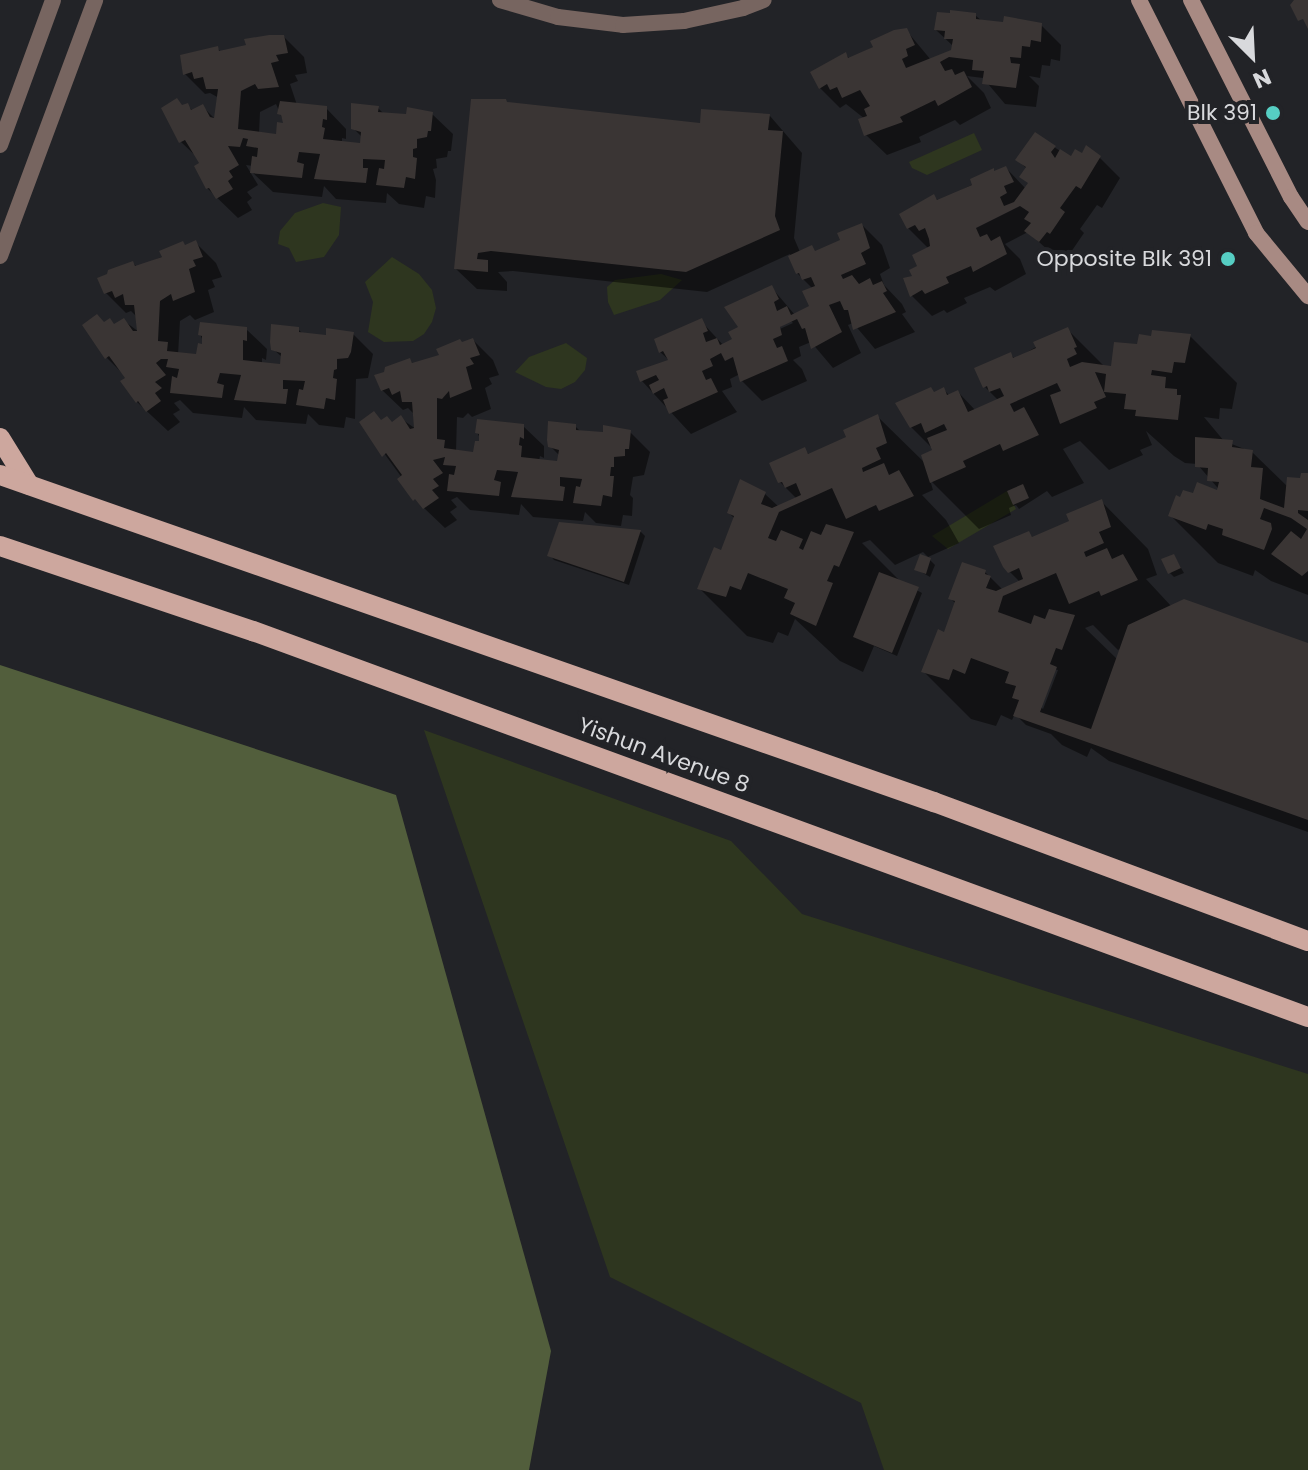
<!DOCTYPE html>
<html>
<head>
<meta charset="utf-8">
<style>
	body { margin:0 }
	#map { position:relative; width:1308px; height:1470px; overflow:hidden; background:#222327; font-family:Poppins,sans-serif }
	div>[style] { position:absolute }
	[style*='--x'] { left:calc(var(--x)*1px); top:calc(var(--y)*1px); width:calc(var(--w)*1px); rotate:calc(var(--a)*1deg) }
	.green>* { inset:0; background:#2e361f }
	.forest>* { inset:0; background:#525e3c }
	.shadow>* { inset:0; background:#0007 }
	.building>* { inset:0; background:#3a3534 }
	.minor>* { height:16px; margin:-8px; padding:0 8px; transform-origin:8px; border-radius:8px; background:#776560 }
	.secondary>* { height:16px; margin:-8px; padding:0 8px; transform-origin:8px; border-radius:8px; background:#a88a83 }
	.primary>* { height:20px; margin:-10px; padding:0 10px; transform-origin:10px; border-radius:10px; background:#cda79e }
	.dots>* { width:22px; height:22px; translate:-50% -50%; box-sizing:border-box; border:4px solid #222327; border-radius:50% }
	span { translate:-50% -50%; white-space:nowrap; text-align:center; line-height:1.15; -webkit-text-stroke:8px #222327; paint-order:stroke }
	.poi-label { font-size:22px; color:#d8d9dc }
	.right { translate:-100% -50%; text-align:right }
	.street-label { font-size:22px; color:#d8d9dc }
	.north { position:absolute; left:1212px; top:16px; width:80px; height:80px; -webkit-text-stroke:6px #222327; paint-order:stroke; rotate:156deg; font-size:22px; font-weight:700; line-height:32px; text-align:center; color:#d8d9dc }
	.north::after { content:''; display:block; margin:auto; width:28px; height:36px; background:#d8d9dc; clip-path:polygon(50% 0,100% 100%,50% 72%,0 100%) }
</style>
</head>
<body>
<div id="map">
	<div class="green">
		<div style="clip-path:polygon(974px 133px,982px 150px,927px 175px,912px 168px,909px 162px)"></div>
		<div style="clip-path:polygon(323px 203px,341px 207px,339px 235px,324px 257px,296px 262px,289px 248px,278px 244px,280px 231px,295px 213px)"></div>
		<div style="clip-path:polygon(392px 257px,419px 274px,432px 290px,436px 308px,432px 322px,424px 334px,413px 341px,384px 342px,368px 332px,373px 302px,365px 282px)"></div>
		<div style="clip-path:polygon(661px 274px,682px 280px,660px 300px,614px 315px,608px 302px,607px 287px,615px 280px)"></div>
		<div style="clip-path:polygon(566px 343px,587px 358px,585px 370px,575px 382px,561px 389px,546px 387px,515px 372px,529px 357px)"></div>
		<div style="clip-path:polygon(1007px 491px,1016px 509px,948px 549px,932px 536px)"></div>
		<div style="clip-path:polygon(424px 730px,731px 841px,802px 914px,1308px 1074px,1308px 1470px,884px 1470px,861px 1403px,610px 1277px)"></div>
	</div>
	<div class="forest">
		<div style="clip-path:polygon(0 665px,396px 795px,551px 1351px,529px 1470px,0 1470px)"></div>
	</div>
	<div class="shadow">
		<div style="clip-path:polygon(975px 15px,982px 21px,1041px 25px,1061px 45px,1060px 61px,1051px 59px,1050px 66px,1042px 65px,1040px 78px,1029px 76px,1039px 86px,1036px 107px,1005px 104px,983px 78px,967px 76px,984px 93px,991px 108px,960px 125px,955px 120px,919px 137px,921px 142px,887px 155px,866px 135px,865px 119px,846px 104px,840px 108px,820px 88px,846px 55px,850px 59px,906px 30px,931px 60px,953px 52px,953px 46px,936px 30px)"></div>
		<div style="clip-path:polygon(evenodd,284px 37px,304px 57px,307px 73px,295px 75px,298px 81px,290px 84px,297px 105px,326px 108px,346px 129px,346px 139px,342px 138px,342px 143px,362px 145px,363px 138px,353px 128px,378px 108px,384px 114px,432px 114px,453px 134px,451px 151px,448px 151px,447px 157px,436px 159px,437px 168px,433px 169px,436px 180px,435px 198px,426px 196px,424px 208px,399px 204px,387px 193px,386px 203px,336px 199px,324px 186px,322px 197px,273px 192px,252px 172px,253px 166px,246px 165px,258px 185px,247px 192px,252px 198px,247px 202px,252px 210px,238px 218px,207px 188px,200px 160px,181px 142px,184px 107px,187px 105px,193px 111px,203px 107px,216px 120px,219px 98px,210px 93px,205px 94px,185px 74px,217px 48px,221px 52px,284px 37px,276px 104px,285px 125px,277px 136px,259px 134px,260px 112px,276px 104px)"></div>
		<div style="clip-path:polygon(evenodd,509px 105px,701px 125px,770px 116px,802px 153px,794px 238px,800px 252px,816px 253px,843px 241px,862px 225px,882px 245px,890px 268px,880px 274px,884px 285px,902px 304px,906px 312px,902px 314px,915px 332px,875px 349px,853px 323px,848px 325px,861px 353px,833px 368px,811px 342px,799px 347px,801px 356px,793px 360px,802px 369px,807px 381px,762px 401px,742px 381px,740px 374px,730px 379px,732px 387px,722px 391px,737px 412px,691px 434px,642px 381px,638px 373px,670px 361px,660px 352px,701px 321px,724px 346px,735px 340px,772px 288px,795px 315px,812px 307px,813px 289px,797px 273px,790px 254px,707px 292px,513px 271px,498px 272px,507px 282px,507px 291px,477px 289px,456px 269px,509px 105px,790px 320px,793px 323px,771px 333px,790px 320px)"></div>
		<div style="clip-path:polygon(1054px 147px,1071px 158px,1100px 158px,1120px 178px,1102px 208px,1097px 205px,1080px 229px,1084px 233px,1071px 252px,1068px 250px,1060px 261px,1028px 232px,1005px 244px,1020px 259px,1026px 274px,995px 291px,990px 287px,964px 298px,967px 303px,947px 313px,944px 310px,932px 316px,911px 295px,915px 277px,929px 249px,908px 228px,934px 197px,939px 201px,1006px 168px,1026px 189px,1029px 184px,1027px 169px,1018px 160px)"></div>
		<div style="clip-path:polygon(196px 243px,216px 263px,222px 277px,212px 280px,215px 287px,208px 290px,214px 312px,195px 320px,190px 315px,180px 321px,178px 355px,198px 357px,205px 346px,200px 334px,246px 329px,267px 349px,266px 360px,262px 358px,262px 364px,281px 366px,283px 358px,273px 349px,298px 329px,304px 335px,327px 337px,353px 334px,373px 354px,368px 378px,356px 379px,355px 419px,346px 417px,344px 428px,319px 425px,308px 414px,306px 424px,256px 420px,244px 407px,242px 418px,193px 413px,180px 400px,174px 403px,180px 410px,173px 414px,180px 422px,168px 431px,137px 402px,123px 382px,127px 378px,107px 358px,85px 326px,115px 326px,123px 320px,139px 332px,138px 318px,131px 311px,126px 313px,105px 292px,133px 263px,137px 267px)"></div>
		<div style="clip-path:polygon(1067px 329px,1105px 367px,1113px 368px,1139px 347px,1190px 336px,1237px 383px,1232px 409px,1220px 408px,1219px 419px,1204px 417px,1224px 441px,1252px 452px,1288px 487px,1308px 475px,1308px 595px,1271px 581px,1255px 570px,1253px 576px,1218px 563px,1171px 516px,1194px 496px,1223px 494px,1197px 464px,1185px 463px,1174px 456px,1146px 431px,1152px 445px,1140px 450px,1143px 455px,1109px 470px,1080px 441px,1063px 449px,1084px 483px,1052px 497px,1047px 491px,1019px 509px,1016px 505px,1009px 508px,1011px 515px,979px 529px,930px 480px,933px 490px,922px 495px,946px 520px,959px 543px,928px 557px,923px 552px,895px 565px,870px 540px,862px 543px,900px 581px,922px 593px,897px 656px,874px 646px,863px 672px,840px 661px,795px 619px,788px 636px,778px 632px,773px 643px,747px 636px,699px 588px,722px 553px,735px 519px,729px 513px,765px 494px,779px 507px,797px 499px,780px 482px,804px 450px,810px 455px,849px 438px,878px 417px,927px 465px,935px 451px,911px 427px,936px 394px,944px 390px,950px 396px,958px 392px,976px 411px,999px 401px,985px 387px,1010px 354px,1015px 359px)"></div>
		<div style="clip-path:polygon(473px 340px,493px 360px,499px 375px,489px 378px,492px 384px,485px 388px,491px 409px,472px 417px,468px 413px,463px 418px,457px 417px,456px 452px,475px 454px,482px 443px,477px 432px,523px 426px,544px 446px,544px 458px,540px 456px,539px 461px,558px 463px,560px 456px,550px 446px,575px 426px,581px 432px,630px 432px,650px 452px,644px 475px,633px 477px,630px 495px,633px 498px,632px 516px,623px 515px,621px 526px,596px 523px,585px 512px,583px 521px,533px 517px,521px 504px,519px 515px,470px 510px,457px 497px,451px 500px,457px 507px,450px 512px,457px 520px,445px 528px,424px 508px,362px 423px,392px 424px,400px 418px,416px 429px,415px 415px,408px 408px,403px 410px,382px 390px,410px 360px,414px 365px,442px 356px)"></div>
		<div style="clip-path:polygon(evenodd,1101px 501px,1148px 549px,1157px 575px,1146px 579px,1172px 607px,1308px 645px,1308px 832px,1109px 761px,1091px 748px,1087px 757px,1062px 745px,1051px 734px,1026px 725px,1015px 714px,1012px 720px,1001px 715px,996px 726px,971px 719px,924px 672px,945px 634px,956px 604px,950px 598px,985px 572px,1003px 590px,1021px 583px,1004px 566px,1028px 533px,1034px 539px,1072px 522px,1101px 501px,1093px 625px,1118px 650px,1122px 648px,1118px 660px,1085px 628px,1093px 625px,1101px 501px,1054px 669px,1058px 670px,1043px 709px,1040px 706px,1054px 669px)"></div>
		<div style="clip-path:polygon(561px 524px,641px 532px,645px 536px,629px 585px,554px 560px,550px 555px)"></div>
		<div style="clip-path:polygon(1174px 556px,1184px 573px,1174px 577px,1170px 573px)"></div>
		<div style="clip-path:polygon(930px 560px,935px 565px,930px 577px,916px 569px)"></div>
	</div>
	<div class="building">
		<div style="clip-path:polygon(1294px 0,1308px 0,1308px 29px,1303px 19px,1298px 21px,1290px 5px)"></div>
		<div style="clip-path:polygon(950px 10px,976px 13px,976px 19px,1003px 22px,1004px 16px,1042px 23px,1041px 42px,1031px 40px,1030px 47px,1022px 46px,1021px 58px,1010px 57px,1011px 63px,1020px 64px,1016px 88px,982px 84px,984px 71px,972px 70px,973px 60px,949px 57px,940px 62px,945px 71px,952px 69px,955px 75px,964px 71px,972px 87px,938px 106px,935px 100px,900px 117px,903px 122px,864px 136px,858px 119px,867px 116px,864px 109px,870px 106px,860px 90px,842px 98px,837px 87px,830px 90px,827px 84px,819px 89px,810px 72px,846px 52px,848px 58px,873px 47px,870px 41px,894px 30px,907px 28px,915px 45px,906px 49px,908px 56px,902px 59px,906px 68px,951px 50px,953px 39px,944px 39px,945px 31px,934px 30px,937px 12px,950px 13px)"></div>
		<div style="clip-path:polygon(269px 35px,284px 35px,288px 53px,276px 55px,279px 61px,271px 63px,279px 87px,258px 89px,255px 84px,241px 91px,238px 129px,276px 134px,277px 122px,283px 123px,281px 115px,277px 114px,280px 101px,327px 106px,327px 120px,323px 119px,322px 127px,325px 128px,323px 139px,360px 143px,361px 132px,351px 129px,351px 103px,379px 106px,378px 112px,406px 114px,407px 107px,433px 112px,431px 131px,428px 131px,427px 137px,417px 139px,417px 148px,413px 149px,413px 157px,417px 158px,415px 179px,406px 177px,404px 188px,376px 185px,379px 168px,384px 169px,385px 160px,363px 159px,363px 168px,368px 168px,366px 183px,314px 179px,320px 154px,299px 152px,297px 162px,304px 164px,302px 178px,250px 173px,252px 156px,257px 157px,258px 148px,246px 146px,248px 139px,243px 138px,240px 147px,228px 146px,239px 165px,229px 171px,233px 177px,228px 181px,233px 189px,216px 199px,209px 188px,206px 189px,194px 166px,199px 163px,185px 140px,179px 143px,161px 108px,177px 98px,182px 105px,188px 103px,191px 110px,203px 104px,210px 117px,214px 118px,218px 89px,206px 89px,203px 77px,194px 79px,192px 72px,183px 75px,180px 55px,218px 46px,219px 51px,246px 45px,244px 39px)"></div>
		<div style="clip-path:polygon(471px 99px,506px 99px,507px 102px,700px 123px,701px 109px,770px 114px,768px 130px,783px 131px,775px 216px,780px 230px,686px 272px,491px 251px,478px 253px,477px 259px,488px 260px,488px 272px,454px 269px)"></div>
		<div style="clip-path:polygon(1035px 132px,1056px 146px,1051px 152px,1055px 158px,1060px 149px,1071px 156px,1075px 149px,1082px 153px,1086px 145px,1101px 156px,1081px 189px,1076px 186px,1060px 208px,1065px 212px,1050px 234px,1047px 232px,1039px 242px,1024px 231px,1031px 223px,1024px 219px,1029px 212px,1020px 206px,976px 228px,980px 237px,987px 234px,991px 241px,1000px 236px,1007px 254px,973px 272px,971px 266px,946px 277px,949px 283px,925px 294px,922px 290px,910px 297px,903px 278px,912px 276px,909px 270px,917px 266px,912px 255px,930px 246px,929px 239px,925px 228px,919px 231px,915px 225px,907px 229px,899px 214px,934px 194px,937px 200px,972px 185px,970px 179px,994px 168px,994px 171px,1006px 166px,1014px 182px,1004px 186px,1007px 193px,1000px 197px,1004px 206px,1014px 202px,1028px 183px,1019px 177px,1026px 167px,1015px 160px)"></div>
		<div style="clip-path:polygon(862px 223px,870px 248px,861px 253px,866px 264px,841px 275px,843px 279px,852px 275px,859px 284px,870px 278px,873px 285px,882px 281px,887px 291px,883px 293px,896px 312px,853px 330px,848px 310px,844px 310px,840px 301px,829px 305px,842px 332px,811px 349px,805px 328px,802px 329px,797px 319px,780px 327px,782px 335px,773px 339px,777px 348px,782px 346px,788px 361px,740px 382px,733px 357px,725px 361px,721px 353px,710px 359px,713px 366px,702px 371px,706px 380px,711px 378px,718px 392px,669px 414px,663px 400px,668px 398px,664px 388px,653px 394px,649px 385px,659px 380px,656px 375px,640px 382px,636px 371px,668px 360px,663px 351px,659px 353px,654px 339px,702px 318px,708px 331px,703px 333px,706px 342px,717px 338px,720px 345px,732px 339px,728px 332px,738px 327px,724px 307px,772px 285px,779px 299px,774px 302px,777px 311px,787px 306px,791px 315px,809px 306px,802px 291px,815px 286px,811px 277px,802px 280px,799px 273px,796px 274px,788px 256px,812px 245px,815px 251px,840px 240px,837px 233px)"></div>
		<div style="clip-path:polygon(196px 240px,203px 257px,193px 260px,196px 266px,189px 269px,195px 292px,173px 301px,171px 294px,160px 301px,158px 341px,168px 342px,167px 351px,196px 354px,198px 343px,202px 344px,202px 336px,198px 335px,200px 322px,247px 327px,247px 341px,243px 340px,243px 360px,280px 364px,281px 353px,271px 350px,270px 342px,271px 324px,299px 327px,299px 332px,326px 335px,326px 328px,354px 332px,351px 352px,348px 358px,337px 359px,337px 369px,334px 370px,333px 378px,337px 379px,335px 400px,326px 398px,324px 409px,296px 405px,299px 389px,303px 390px,305px 381px,283px 380px,283px 389px,288px 389px,286px 404px,234px 400px,241px 375px,220px 373px,217px 383px,224px 385px,222px 398px,170px 393px,172px 376px,177px 378px,179px 369px,166px 367px,168px 359px,161px 359px,156px 363px,166px 375px,155px 382px,162px 388px,155px 393px,161px 401px,146px 412px,138px 401px,136px 403px,120px 381px,125px 378px,109px 356px,105px 359px,82px 325px,97px 314px,104px 322px,110px 318px,114px 324px,124px 318px,133px 331px,137px 331px,134px 305px,125px 305px,123px 294px,115px 298px,112px 291px,104px 294px,97px 278px,107px 274px,108px 270px,133px 261px,135px 266px,162px 257px,159px 251px,183px 241px,185px 245px)"></div>
		<div style="clip-path:polygon(1068px 327px,1077px 347px,1074px 348px,1077px 354px,1067px 359px,1070px 367px,1082px 362px,1111px 366px,1114px 342px,1137px 344px,1139px 334px,1151px 336px,1152px 330px,1191px 334px,1185px 363px,1174px 362px,1172px 373px,1152px 370px,1151px 375px,1166px 377px,1165px 388px,1177px 389px,1177px 395px,1181px 395px,1178px 420px,1135px 416px,1136px 410px,1124px 409px,1126px 394px,1104px 392px,1106px 374px,1095px 372px,1106px 397px,1094px 402px,1097px 408px,1060px 424px,1050px 395px,1061px 391px,1057px 383px,1010px 404px,1014px 412px,1024px 407px,1039px 435px,1003px 451px,1000px 444px,963px 461px,966px 467px,930px 483px,921px 455px,932px 450px,927px 438px,947px 430px,944px 424px,925px 433px,921px 423px,910px 428px,895px 403px,931px 387px,934px 392px,944px 387px,947px 395px,958px 390px,968px 412px,1004px 396px,1000px 388px,989px 392px,987px 386px,983px 388px,974px 368px,1011px 352px,1013px 358px,1036px 348px,1033px 342px)"></div>
		<div style="clip-path:polygon(473px 338px,480px 355px,470px 358px,474px 364px,466px 367px,472px 389px,450px 398px,449px 391px,442px 399px,437px 398px,437px 439px,445px 440px,444px 448px,473px 452px,475px 441px,479px 441px,479px 434px,475px 433px,477px 419px,524px 424px,524px 439px,520px 437px,519px 445px,522px 446px,521px 457px,557px 461px,559px 450px,548px 447px,547px 440px,548px 421px,576px 424px,576px 430px,603px 432px,603px 425px,631px 430px,629px 449px,625px 449px,625px 456px,614px 457px,614px 467px,611px 467px,610px 476px,614px 476px,612px 497px,603px 495px,601px 506px,573px 503px,576px 486px,580px 487px,582px 479px,560px 477px,560px 486px,565px 487px,563px 501px,511px 497px,518px 472px,497px 470px,494px 480px,501px 482px,499px 496px,447px 491px,449px 474px,454px 475px,456px 466px,443px 465px,445px 457px,433px 460px,443px 473px,433px 479px,439px 486px,432px 490px,439px 498px,423px 509px,415px 499px,413px 501px,397px 479px,402px 475px,386px 453px,382px 457px,359px 422px,374px 411px,381px 420px,387px 416px,392px 422px,401px 415px,410px 429px,414px 428px,412px 402px,402px 402px,400px 391px,392px 395px,389px 388px,381px 391px,374px 375px,384px 372px,385px 367px,410px 358px,412px 363px,439px 355px,436px 349px,460px 339px,462px 342px)"></div>
		<div style="clip-path:polygon(878px 414px,887px 443px,876px 448px,881px 459px,862px 468px,863px 472px,884px 463px,889px 475px,899px 470px,914px 496px,879px 511px,876px 505px,846px 519px,832px 488px,779px 512px,768px 538px,776px 541px,781px 530px,803px 539px,799px 548px,803px 550px,811px 531px,821px 535px,826px 524px,854px 532px,839px 567px,834px 565px,827px 581px,833px 583px,816px 626px,790px 614px,795px 603px,784px 598px,788px 589px,748px 573px,741px 590px,730px 586px,726px 597px,697px 589px,714px 547px,721px 550px,734px 516px,727px 513px,740px 479px,766px 492px,761px 504px,772px 508px,801px 495px,796px 483px,785px 488px,782px 482px,778px 483px,769px 463px,805px 447px,808px 454px,846px 437px,843px 430px)"></div>
		<div style="clip-path:polygon(1195px 437px,1233px 440px,1232px 447px,1253px 450px,1251px 467px,1263px 468px,1260px 499px,1284px 508px,1287px 477px,1300px 478px,1301px 473px,1308px 473px,1308px 511px,1298px 510px,1298px 513px,1308px 520px,1308px 571px,1302px 576px,1271px 554px,1291px 531px,1301px 539px,1307px 529px,1291px 518px,1264px 508px,1260px 519px,1271px 523px,1272px 529px,1264px 550px,1222px 535px,1223px 529px,1208px 524px,1206px 530px,1168px 516px,1176px 495px,1180px 497px,1183px 490px,1193px 493px,1197px 482px,1217px 490px,1219px 482px,1207px 481px,1208px 468px,1195px 467px)"></div>
		<div style="clip-path:polygon(1023px 484px,1029px 498px,1013px 505px,1007px 491px)"></div>
		<div style="clip-path:polygon(1102px 499px,1111px 527px,1099px 532px,1104px 543px,1084px 552px,1086px 557px,1107px 548px,1112px 559px,1123px 554px,1138px 580px,1101px 596px,1099px 591px,1069px 604px,1056px 573px,1003px 596px,998px 612px,1031px 624px,1034px 615px,1045px 619px,1049px 609px,1075px 615px,1062px 650px,1056px 648px,1050px 664px,1057px 667px,1040px 712px,1091px 729px,1128px 625px,1184px 599px,1308px 643px,1308px 820px,1013px 716px,1019px 700px,1012px 698px,1016px 686px,1005px 683px,1009px 672px,971px 658px,965px 674px,953px 669px,949px 680px,921px 672px,938px 629px,944px 632px,955px 601px,948px 599px,962px 562px,986px 570px,985px 574px,991px 576px,986px 588px,996px 591px,1023px 579px,1019px 568px,1008px 573px,1003px 567px,993px 546px,1029px 531px,1032px 537px,1069px 521px,1066px 514px)"></div>
		<div style="clip-path:polygon(559px 522px,641px 530px,624px 582px,547px 556px)"></div>
		<div style="clip-path:polygon(920px 554px,931px 558px,926px 574px,914px 570px)"></div>
		<div style="clip-path:polygon(1174px 554px,1181px 568px,1168px 574px,1161px 559px)"></div>
		<div style="clip-path:polygon(879px 572px,919px 587px,892px 653px,853px 637px)"></div>
	</div>
	<div class="minor">
		<div style="--x:500;--y:0;--w:60;--a:16.3"></div>
		<div style="--x:558;--y:17;--w:65;--a:7"></div>
		<div style="--x:623;--y:25;--w:61;--a:-3.8"></div>
		<div style="--x:684;--y:21;--w:60;--a:-12.4"></div>
		<div style="--x:743;--y:8;--w:22;--a:-21"></div>
		<div style="--x:0;--y:145;--w:154;--a:-69.9"></div>
		<div style="--x:0;--y:256;--w:273;--a:-69.6"></div>
	</div>
	<div class="secondary">
		<div style="--x:1139;--y:0;--w:261;--a:63.3"></div>
		<div style="--x:1256;--y:233;--w:82;--a:50.5"></div>
		<div style="--x:1191;--y:0;--w:221;--a:63.1"></div>
		<div style="--x:1291;--y:197;--w:30;--a:56"></div>
	</div>
	<div class="primary">
		<div style="--x:0;--y:438;--w:55;--a:58.3"></div>
		<div style="--x:0;--y:475;--w:990;--a:19.3"></div>
		<div style="--x:934;--y:802;--w:399;--a:20.4"></div>
		<div style="--x:0;--y:546;--w:267;--a:18.6"></div>
		<div style="--x:253;--y:631;--w:1123;--a:20.1"></div>
	</div>
	<div class="dots">
		<div style="left:1273px;top:113px;background:#56cec3"></div>
		<div style="left:1228px;top:259px;background:#56cec3"></div>
	</div>
	<div class="poi-label">
		<span class="right" style="left:1257px;top:113px">Blk 391</span>
		<span class="right" style="left:1212px;top:259px">Opposite Blk 391</span>
	</div>
	<div class="street-label">
		<span style="left:664px;top:755px;rotate:20deg">Yishun Avenue 8</span>
	</div>
	<div class="north">N</div>
</div>
</body>
</html>
